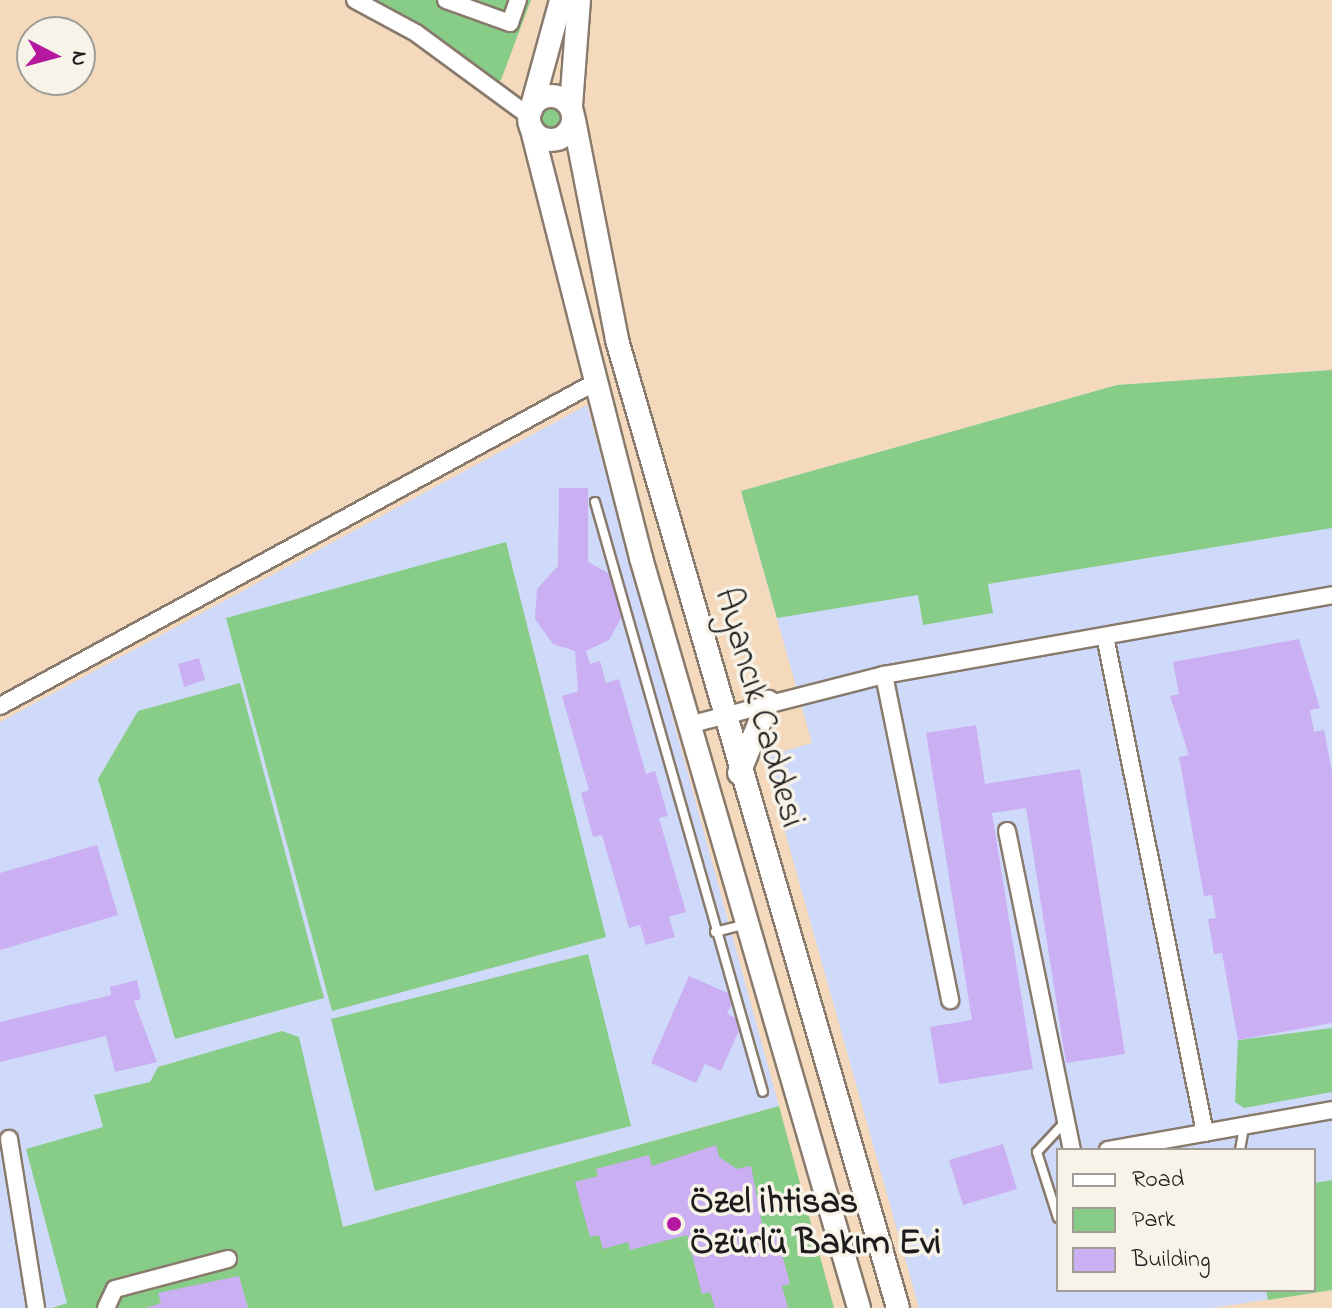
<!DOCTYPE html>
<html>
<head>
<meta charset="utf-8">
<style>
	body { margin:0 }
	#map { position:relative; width:1332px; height:1308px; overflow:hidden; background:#f4d9bc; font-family:"Indie Flower",sans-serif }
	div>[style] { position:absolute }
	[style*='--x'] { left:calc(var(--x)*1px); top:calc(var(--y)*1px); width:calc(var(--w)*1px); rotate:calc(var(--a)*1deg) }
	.built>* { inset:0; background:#cfdafa }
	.green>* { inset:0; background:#88cd87 }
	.round { border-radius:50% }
	.building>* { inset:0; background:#cbaff3 }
	.roads { filter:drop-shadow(2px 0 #887a6c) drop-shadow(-2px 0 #887a6c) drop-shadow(0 2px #887a6c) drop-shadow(0 -2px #887a6c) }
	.lane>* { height:8px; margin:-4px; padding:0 4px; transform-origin:4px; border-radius:4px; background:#fff }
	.street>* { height:16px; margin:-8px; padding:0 8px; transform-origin:8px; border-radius:8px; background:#fff }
	.secondary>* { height:22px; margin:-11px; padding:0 11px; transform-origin:11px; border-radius:11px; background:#fff }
	.secondary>.ring { margin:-11px; padding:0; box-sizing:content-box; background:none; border:22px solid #fff; border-radius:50% }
	.dots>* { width:22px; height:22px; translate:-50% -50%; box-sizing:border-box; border:4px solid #f7f3e8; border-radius:50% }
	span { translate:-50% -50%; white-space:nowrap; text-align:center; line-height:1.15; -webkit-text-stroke:7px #f7f3e8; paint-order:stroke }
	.street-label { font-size:36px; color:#1c1c1c }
	.poi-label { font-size:36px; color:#1c1c1c; font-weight:700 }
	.left { translate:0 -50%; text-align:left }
	.legend { position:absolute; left:1056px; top:1148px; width:260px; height:144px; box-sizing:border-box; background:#f7f3e8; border:2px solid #9f9d96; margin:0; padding:10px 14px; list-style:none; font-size:24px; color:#1c1c1c }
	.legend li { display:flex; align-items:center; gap:16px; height:40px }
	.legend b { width:40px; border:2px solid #9f9d96 }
	.north { position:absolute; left:16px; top:16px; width:80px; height:80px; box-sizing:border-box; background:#f7f3e8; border:2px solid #9f9d96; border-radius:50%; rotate:96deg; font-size:22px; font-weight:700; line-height:32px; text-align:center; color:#1c1c1c }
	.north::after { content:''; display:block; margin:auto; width:28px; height:36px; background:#b5179e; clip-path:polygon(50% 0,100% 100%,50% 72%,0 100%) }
</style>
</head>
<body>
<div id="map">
	<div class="built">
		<div style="clip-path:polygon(evenodd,1332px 370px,1332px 1290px,1211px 1308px,919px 1308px,764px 757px,812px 743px,741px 491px,1117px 385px,1332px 370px,1058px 1150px,1314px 1150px,1314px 1290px,1058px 1290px,1058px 1150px)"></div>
		<div style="clip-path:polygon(587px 405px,779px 1106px,52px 1308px,0 1308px,0 722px)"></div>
	</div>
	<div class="green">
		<div style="clip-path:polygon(351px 0,531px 0,501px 80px,477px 90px,455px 65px)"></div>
		<div class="round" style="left:539px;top:106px;width:24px;height:24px"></div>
		<div style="clip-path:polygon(1332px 370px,1332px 528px,988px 584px,993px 613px,923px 625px,918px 595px,777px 618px,741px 491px,1117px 385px)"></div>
		<div style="clip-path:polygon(506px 542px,606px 937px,332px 1011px,226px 618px)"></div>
		<div style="clip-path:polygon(240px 683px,324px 998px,175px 1039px,98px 779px,138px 711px)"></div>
		<div style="clip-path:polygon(588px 954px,631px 1126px,375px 1191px,331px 1019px)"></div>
		<div style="clip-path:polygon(1332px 1028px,1332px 1092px,1244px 1108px,1235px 1102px,1238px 1040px)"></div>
		<div style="clip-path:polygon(282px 1031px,299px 1037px,343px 1227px,779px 1106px,834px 1308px,52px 1308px,67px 1303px,26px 1149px,103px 1127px,94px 1095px,150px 1082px,158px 1067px)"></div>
		<div style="clip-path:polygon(1332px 1180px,1332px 1290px,1268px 1300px,1266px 1290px,1314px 1290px,1314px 1183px)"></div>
	</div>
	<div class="building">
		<div style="clip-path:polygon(559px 488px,588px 488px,588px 562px,612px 575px,624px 613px,609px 640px,586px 651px,590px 664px,600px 661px,606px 683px,619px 679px,646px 774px,655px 771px,668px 816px,659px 818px,686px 912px,669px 917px,675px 937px,646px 945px,640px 925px,629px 928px,602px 835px,593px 837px,581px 793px,589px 790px,562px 696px,578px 691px,575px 651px,553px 644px,535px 619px,537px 589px,558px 566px)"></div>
		<div style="clip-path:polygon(1299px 639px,1320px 708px,1310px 710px,1314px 732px,1324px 730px,1332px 772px,1332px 1023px,1238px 1040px,1222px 953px,1214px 954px,1208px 919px,1216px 918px,1212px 895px,1204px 896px,1179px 757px,1189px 755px,1170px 696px,1179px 694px,1173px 662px)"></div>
		<div style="clip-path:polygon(199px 658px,205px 680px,184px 687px,178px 664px)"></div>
		<div style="clip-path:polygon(976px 725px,985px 784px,1080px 769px,1125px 1054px,1066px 1063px,1026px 808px,992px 813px,1033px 1069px,939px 1084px,930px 1027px,972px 1020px,926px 733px)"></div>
		<div style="clip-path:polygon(97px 845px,118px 915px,0 950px,0 873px)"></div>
		<div style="clip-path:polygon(689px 976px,735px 996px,727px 1014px,743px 1021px,721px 1071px,705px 1064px,696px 1083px,651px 1063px)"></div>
		<div style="clip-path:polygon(137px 980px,141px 999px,134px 1001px,157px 1062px,115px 1072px,106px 1036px,0 1062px,0 1022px,111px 995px,110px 987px)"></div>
		<div style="clip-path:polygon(1003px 1144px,1017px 1189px,963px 1205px,949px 1160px)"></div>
		<div style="clip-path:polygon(716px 1145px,719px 1157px,737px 1169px,751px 1166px,764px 1234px,776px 1231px,790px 1284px,782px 1286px,788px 1308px,715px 1308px,710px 1292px,702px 1294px,687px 1235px,630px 1250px,628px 1242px,603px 1249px,599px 1235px,590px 1237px,575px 1182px,598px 1176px,596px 1169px,649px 1155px,652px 1166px)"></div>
		<div style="clip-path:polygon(239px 1276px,248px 1308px,146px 1308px,161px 1303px,158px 1293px)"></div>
	</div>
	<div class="roads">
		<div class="lane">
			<div style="--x:595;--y:502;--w:613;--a:74.11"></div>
			<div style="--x:715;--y:932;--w:30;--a:-14"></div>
			<div style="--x:1240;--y:1150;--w:23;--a:-80"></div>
			<div style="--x:1058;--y:1218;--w:69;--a:-107.7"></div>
			<div style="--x:1037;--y:1152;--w:41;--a:-47"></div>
		</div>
		<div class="street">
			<div style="--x:355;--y:0;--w:69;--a:28.4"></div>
			<div style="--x:416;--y:33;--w:140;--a:36.3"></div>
			<div style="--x:446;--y:0;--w:68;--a:19.8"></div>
			<div style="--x:510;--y:23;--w:24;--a:-71"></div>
			<div style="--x:1105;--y:636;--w:507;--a:78.62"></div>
			<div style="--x:884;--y:675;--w:332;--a:78.5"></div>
			<div style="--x:0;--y:706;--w:676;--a:-28.54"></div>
			<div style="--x:692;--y:724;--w:198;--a:-14.3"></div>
			<div style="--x:884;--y:675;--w:455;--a:-10.1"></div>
			<div style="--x:1007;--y:831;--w:326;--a:78.5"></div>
			<div style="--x:9;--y:1139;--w:171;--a:80.9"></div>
			<div style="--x:1108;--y:1150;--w:228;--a:-10.1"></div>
			<div style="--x:106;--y:1308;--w:21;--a:-65"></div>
			<div style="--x:115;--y:1289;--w:117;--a:-14.9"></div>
		</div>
		<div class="secondary">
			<div class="ring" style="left:529px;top:96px;width:22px;height:22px"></div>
			<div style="--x:571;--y:106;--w:106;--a:-85.7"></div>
			<div style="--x:531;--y:110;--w:114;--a:-74.7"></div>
			<div style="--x:574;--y:120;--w:224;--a:78.9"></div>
			<div style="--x:617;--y:340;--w:1008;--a:73.81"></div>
			<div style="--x:532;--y:130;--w:442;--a:75.7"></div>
			<div style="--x:641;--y:558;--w:781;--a:73.79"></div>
			<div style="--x:739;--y:773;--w:77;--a:-67.8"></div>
		</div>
	</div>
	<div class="dots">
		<div style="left:674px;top:1224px;background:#b5179e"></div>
	</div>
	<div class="street-label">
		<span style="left:758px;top:708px;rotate:74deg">Ayancık Caddesi</span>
	</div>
	<div class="poi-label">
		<span class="left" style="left:690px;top:1224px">Özel ihtisas<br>Özürlü Bakım Evi</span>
	</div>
	<ul class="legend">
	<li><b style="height:10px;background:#fff"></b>Road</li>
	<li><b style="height:22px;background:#88cd87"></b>Park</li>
	<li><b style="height:22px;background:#cbaff3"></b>Building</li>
	</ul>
	<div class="north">N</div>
</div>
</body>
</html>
